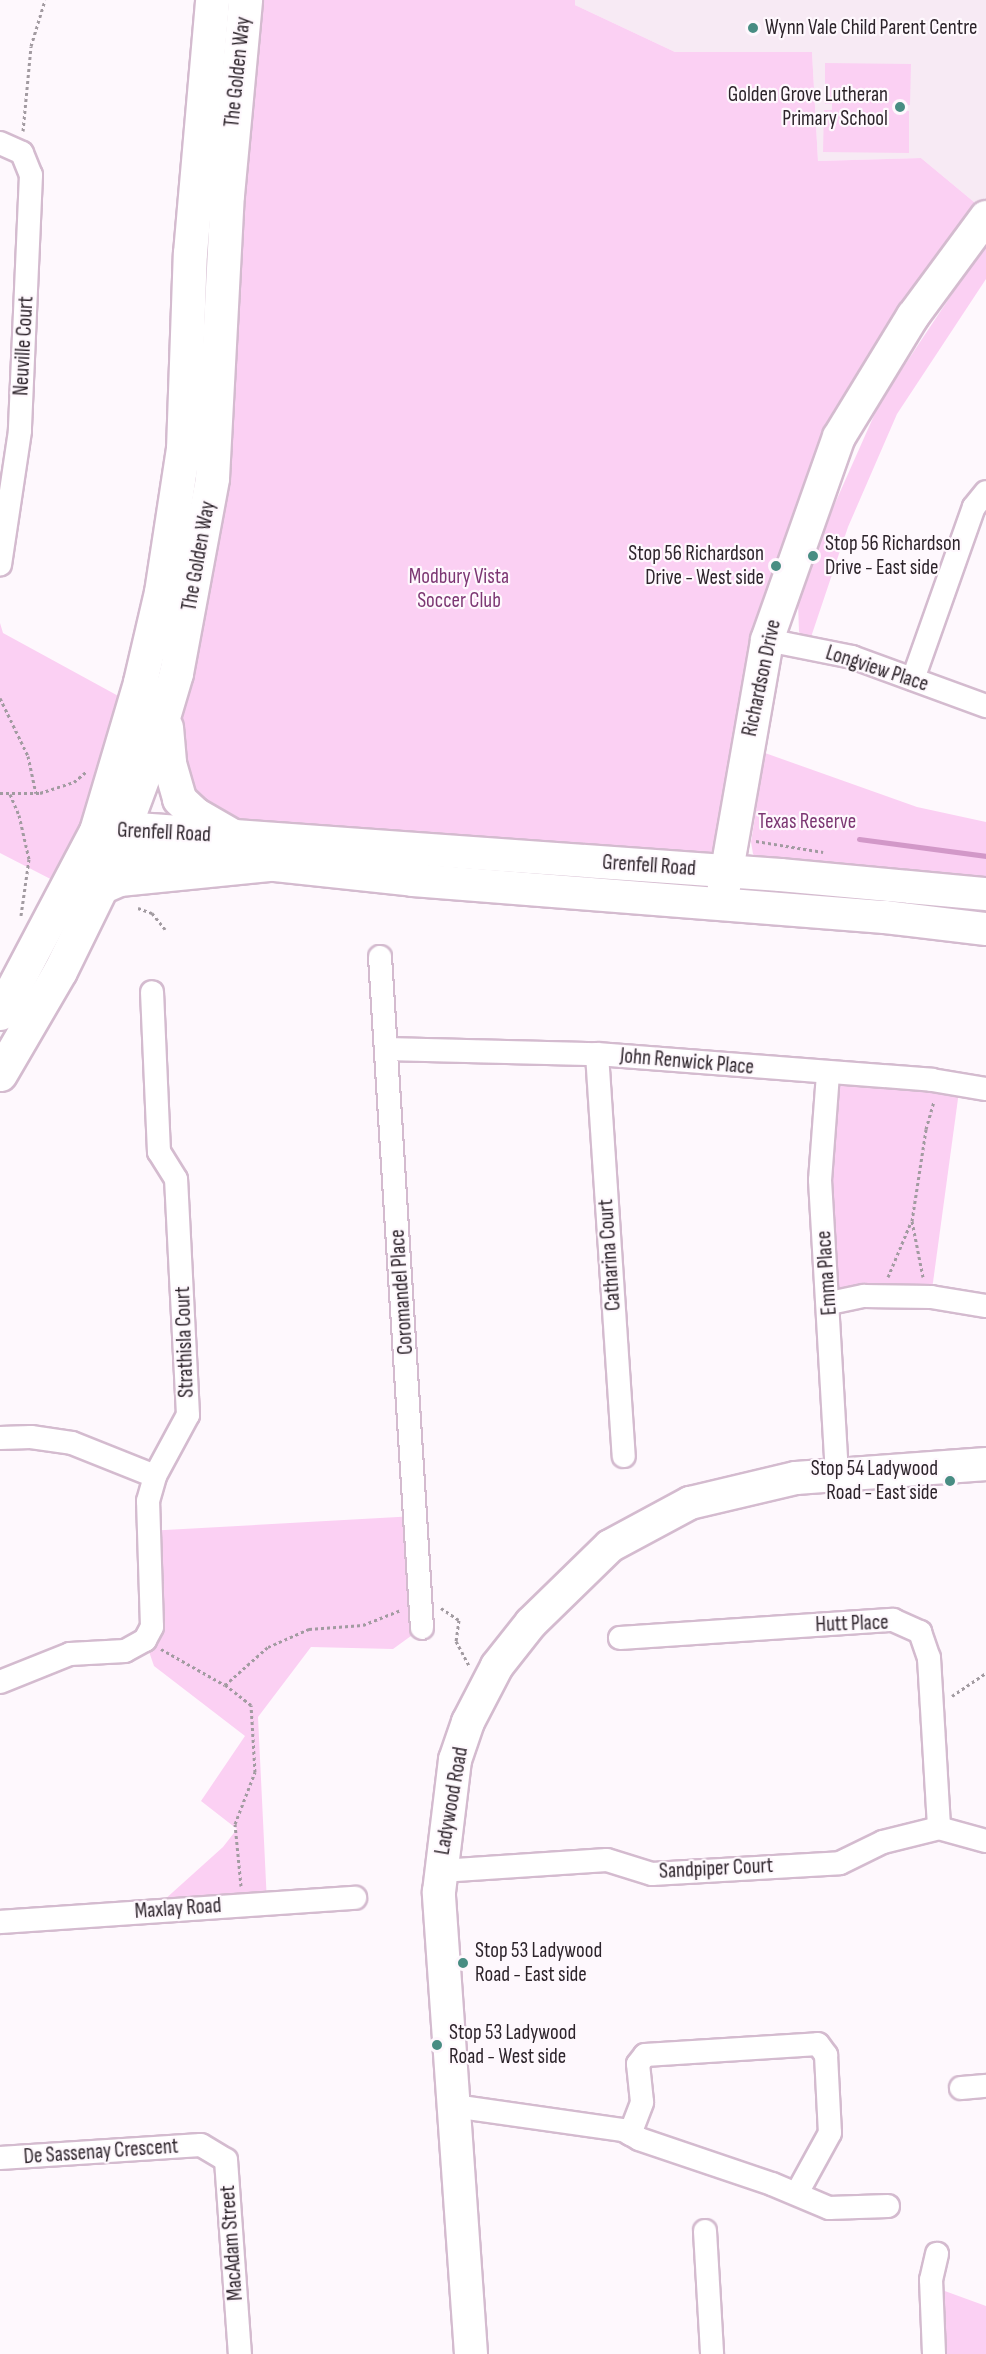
<!DOCTYPE html>
<html>
<head>
<meta charset="utf-8">
<style>
	body { margin:0 }
	#map { position:relative; width:986px; height:2354px; overflow:hidden; background:#fef8fd; font-family:"Sofia Sans Condensed",sans-serif }
	div>[style] { position:absolute }
	[style*='--x'] { left:calc(var(--x)*1px); top:calc(var(--y)*1px); width:calc(var(--w)*1px); rotate:calc(var(--a)*1deg) }
	.built>* { inset:0; background:#f7eaf4 }
	.green>* { inset:0; background:#fbd0f3 }
	.stream>* { height:5px; margin:-2.5px; padding:0 2.5px; transform-origin:2.5px; border-radius:2.5px; background:#d298c8 }
	.path>* { height:3px; margin-top:-1.5px; transform-origin:0; background:repeating-linear-gradient(90deg,#a29ba1 0 3px,transparent 0 6px) }
	.roads { filter:drop-shadow(2px 0 #d4bbcf) drop-shadow(-2px 0 #d4bbcf) drop-shadow(0 2px #d4bbcf) drop-shadow(0 -2px #d4bbcf) }
	.street>* { height:22px; margin:-11px; padding:0 11px; transform-origin:11px; border-radius:11px; background:#fff }
	.secondary>* { height:32px; margin:-16px; padding:0 16px; transform-origin:16px; border-radius:16px; background:#fff }
	.primary>* { height:33px; margin:-16.5px; padding:0 16.5px; transform-origin:16.5px; border-radius:16.5px; background:#fff }
	.dots>* { width:16px; height:16px; translate:-50% -50%; box-sizing:border-box; border:3px solid #fef8fd; border-radius:50% }
	span { translate:-50% -50%; white-space:nowrap; text-align:center; line-height:1.15; -webkit-text-stroke:4.5px #fef8fd; paint-order:stroke }
	.poi-label { font-size:21px; color:#2d242b }
	.left { translate:0 -50%; text-align:left }
	.right { translate:-100% -50%; text-align:right }
	.street-label { font-size:21px; color:#2d242b }
	.park-label { font-size:21px; color:#7c3773 }
</style>
</head>
<body>
<div id="map">
	<div class="built">
		<div style="clip-path:polygon(575px 0,986px 0,986px 212px,921px 158px,818px 161px,812px 52px,675px 52px,575px 5px)"></div>
	</div>
	<div class="green">
		<div style="clip-path:polygon(247px 0,575px 0,575px 5px,675px 52px,812px 52px,818px 161px,921px 158px,986px 212px,814px 504px,725px 871px,233px 836px,173px 779px)"></div>
		<div style="clip-path:polygon(825px 63px,911px 64px,910px 105px,901px 106px,901px 111px,909px 111px,909px 153px,823px 152px,824px 110px,832px 110px,832px 104px,825px 104px)"></div>
		<div style="clip-path:polygon(986px 243px,986px 279px,897px 414px,848px 527px,809px 643px,799px 632px,798px 603px,828px 519px,880px 402px)"></div>
		<div style="clip-path:polygon(0 623px,3px 633px,133px 704px,68px 888px,0 853px)"></div>
		<div style="clip-path:polygon(765px 753px,917px 807px,986px 822px,986px 888px,761px 864px,753px 854px,751px 842px)"></div>
		<div style="clip-path:polygon(828px 1074px,960px 1084px,931px 1297px,830px 1303px)"></div>
		<div style="clip-path:polygon(416px 1516px,422px 1628px,393px 1649px,311px 1647px,258px 1717px,267px 1903px,163px 1901px,223px 1847px,237px 1829px,201px 1801px,245px 1736px,154px 1666px,145px 1640px,147px 1531px)"></div>
		<div style="clip-path:polygon(942px 2290px,986px 2306px,986px 2354px,945px 2354px)"></div>
	</div>
	<div class="stream">
		<div style="--x:859;--y:839;--w:128;--a:7.6"></div>
	</div>
	<div class="path">
		<div style="--x:23;--y:131;--w:85;--a:-84.6"></div>
		<div style="--x:31;--y:46;--w:48;--a:-73.1"></div>
		<div style="--x:0;--y:698;--w:64;--a:64.2"></div>
		<div style="--x:28;--y:756;--w:38;--a:78"></div>
		<div style="--x:0;--y:793;--w:40;--a:0"></div>
		<div style="--x:40;--y:793;--w:36;--a:-18"></div>
		<div style="--x:74;--y:782;--w:16;--a:-40"></div>
		<div style="--x:10;--y:794;--w:23;--a:67"></div>
		<div style="--x:19;--y:815;--w:45;--a:77.2"></div>
		<div style="--x:29;--y:859;--w:57;--a:98.1"></div>
		<div style="--x:756;--y:841;--w:68;--a:9.3"></div>
		<div style="--x:138;--y:908;--w:15;--a:20"></div>
		<div style="--x:152;--y:913;--w:21;--a:51"></div>
		<div style="--x:888;--y:1277;--w:60;--a:-67.3"></div>
		<div style="--x:923;--y:1277;--w:57;--a:-101.1"></div>
		<div style="--x:912;--y:1221;--w:93;--a:-81.3"></div>
		<div style="--x:926;--y:1129;--w:29;--a:-74"></div>
		<div style="--x:441;--y:1608;--w:22;--a:34"></div>
		<div style="--x:459;--y:1620;--w:21;--a:98"></div>
		<div style="--x:456;--y:1641;--w:27;--a:62"></div>
		<div style="--x:161;--y:1649;--w:73;--a:29.4"></div>
		<div style="--x:952;--y:1696;--w:41;--a:-34.1"></div>
		<div style="--x:241;--y:1886;--w:62;--a:-95.5"></div>
		<div style="--x:235;--y:1824;--w:56;--a:-69"></div>
		<div style="--x:255;--y:1772;--w:67;--a:-93.4"></div>
		<div style="--x:251;--y:1705;--w:33;--a:-142"></div>
		<div style="--x:225;--y:1685;--w:57;--a:-41.5"></div>
		<div style="--x:268;--y:1647;--w:45;--a:-23.7"></div>
		<div style="--x:309;--y:1629;--w:54;--a:-4.2"></div>
		<div style="--x:363;--y:1625;--w:41;--a:-21.5"></div>
	</div>
	<div class="roads">
		<div class="street">
			<div style="--x:0;--y:143;--w:24;--a:24"></div>
			<div style="--x:22;--y:153;--w:24;--a:68"></div>
			<div style="--x:31;--y:175;--w:256;--a:92.5"></div>
			<div style="--x:20;--y:431;--w:135;--a:98.5"></div>
			<div style="--x:767;--y:640;--w:87;--a:11.3"></div>
			<div style="--x:852;--y:657;--w:143;--a:20.1"></div>
			<div style="--x:913;--y:679;--w:182;--a:-70.5"></div>
			<div style="--x:974;--y:507;--w:19;--a:-51"></div>
			<div style="--x:380;--y:957;--w:672;--a:86.42"></div>
			<div style="--x:386;--y:1049;--w:211;--a:1.4"></div>
			<div style="--x:597;--y:1054;--w:336;--a:4.4"></div>
			<div style="--x:932;--y:1080;--w:55;--a:9.5"></div>
			<div style="--x:597;--y:1054;--w:403;--a:86.2"></div>
			<div style="--x:828;--y:1074;--w:106;--a:94.3"></div>
			<div style="--x:820;--y:1180;--w:293;--a:86.7"></div>
			<div style="--x:830;--y:1303;--w:35;--a:-12"></div>
			<div style="--x:864;--y:1296;--w:67;--a:0.9"></div>
			<div style="--x:931;--y:1297;--w:56;--a:9.3"></div>
			<div style="--x:0;--y:1438;--w:31;--a:-2"></div>
			<div style="--x:31;--y:1437;--w:41;--a:8.3"></div>
			<div style="--x:72;--y:1443;--w:89;--a:21.7"></div>
			<div style="--x:620;--y:1638;--w:274;--a:-3.8"></div>
			<div style="--x:893;--y:1620;--w:30;--a:24"></div>
			<div style="--x:920;--y:1632;--w:28;--a:71"></div>
			<div style="--x:929;--y:1658;--w:170;--a:86.6"></div>
			<div style="--x:0;--y:1682;--w:75;--a:-21.8"></div>
			<div style="--x:70;--y:1654;--w:55;--a:-3.1"></div>
			<div style="--x:125;--y:1651;--w:23;--a:-29"></div>
			<div style="--x:145;--y:1640;--w:15;--a:-62"></div>
			<div style="--x:152;--y:1627;--w:126;--a:-91.8"></div>
			<div style="--x:148;--y:1501;--w:26;--a:-74"></div>
			<div style="--x:155;--y:1476;--w:69;--a:-61.6"></div>
			<div style="--x:188;--y:1415;--w:236;--a:-92.9"></div>
			<div style="--x:176;--y:1179;--w:32;--a:-122"></div>
			<div style="--x:159;--y:1152;--w:160;--a:-92.5"></div>
			<div style="--x:441;--y:1871;--w:166;--a:-3.8"></div>
			<div style="--x:607;--y:1860;--w:47;--a:17.3"></div>
			<div style="--x:652;--y:1874;--w:188;--a:-3.3"></div>
			<div style="--x:840;--y:1863;--w:48;--a:-26"></div>
			<div style="--x:883;--y:1842;--w:58;--a:-14"></div>
			<div style="--x:939;--y:1828;--w:49;--a:15.5"></div>
			<div style="--x:0;--y:1922;--w:356;--a:-3.9"></div>
			<div style="--x:961;--y:2088;--w:25;--a:-5"></div>
			<div style="--x:454;--y:2106;--w:171;--a:8.1"></div>
			<div style="--x:623;--y:2130;--w:18;--a:29"></div>
			<div style="--x:639;--y:2139;--w:140;--a:18.7"></div>
			<div style="--x:772;--y:2184;--w:62;--a:22.8"></div>
			<div style="--x:829;--y:2208;--w:59;--a:-1.9"></div>
			<div style="--x:630;--y:2134;--w:34;--a:-69"></div>
			<div style="--x:642;--y:2102;--w:38;--a:-96"></div>
			<div style="--x:638;--y:2064;--w:11;--a:-52"></div>
			<div style="--x:645;--y:2055;--w:173;--a:-3.6"></div>
			<div style="--x:818;--y:2044;--w:14;--a:54"></div>
			<div style="--x:826;--y:2055;--w:78;--a:87.1"></div>
			<div style="--x:830;--y:2133;--w:68;--a:118.8"></div>
			<div style="--x:0;--y:2158;--w:201;--a:-3.7"></div>
			<div style="--x:201;--y:2145;--w:29;--a:31"></div>
			<div style="--x:226;--y:2160;--w:195;--a:85.9"></div>
			<div style="--x:705;--y:2231;--w:123;--a:86.7"></div>
			<div style="--x:934;--y:2354;--w:74;--a:-92.3"></div>
			<div style="--x:931;--y:2280;--w:27;--a:-77"></div>
		</div>
		<div class="secondary">
			<div style="--x:123;--y:828;--w:659;--a:4.09"></div>
			<div style="--x:780;--y:875;--w:207;--a:5.3"></div>
			<div style="--x:96;--y:832;--w:26;--a:39"></div>
			<div style="--x:116;--y:848;--w:299;--a:6.1"></div>
			<div style="--x:413;--y:880;--w:473;--a:4.5"></div>
			<div style="--x:885;--y:917;--w:102;--a:6.8"></div>
			<div style="--x:723;--y:893;--w:257;--a:-80.1"></div>
			<div style="--x:767;--y:640;--w:215;--a:-70.5"></div>
			<div style="--x:839;--y:437;--w:142;--a:-58.6"></div>
			<div style="--x:913;--y:316;--w:123;--a:-53.6"></div>
			<div style="--x:471;--y:2354;--w:463;--a:-94"></div>
			<div style="--x:439;--y:1892;--w:133;--a:-83.1"></div>
			<div style="--x:455;--y:1760;--w:40;--a:-71.1"></div>
			<div style="--x:468;--y:1722;--w:63;--a:-62.6"></div>
			<div style="--x:497;--y:1666;--w:55;--a:-51.7"></div>
			<div style="--x:531;--y:1623;--w:110;--a:-44.3"></div>
			<div style="--x:610;--y:1546;--w:91;--a:-28.3"></div>
			<div style="--x:690;--y:1503;--w:109;--a:-13.3"></div>
			<div style="--x:796;--y:1478;--w:191;--a:-4.2"></div>
		</div>
		<div class="primary">
			<div style="--x:166;--y:727;--w:36;--a:85"></div>
			<div style="--x:169;--y:763;--w:37;--a:74"></div>
			<div style="--x:179;--y:799;--w:22;--a:43"></div>
			<div style="--x:195;--y:814;--w:44;--a:30.1"></div>
			<div style="--x:101;--y:887;--w:20;--a:-24"></div>
			<div style="--x:119;--y:879;--w:150;--a:-5.7"></div>
			<div style="--x:0;--y:1013;--w:206;--a:-62.2"></div>
			<div style="--x:96;--y:831;--w:155;--a:-73.5"></div>
			<div style="--x:140;--y:682;--w:92;--a:-76.9"></div>
			<div style="--x:161;--y:592;--w:145;--a:-81.3"></div>
			<div style="--x:183;--y:449;--w:196;--a:-88"></div>
			<div style="--x:190;--y:253;--w:254;--a:-85"></div>
			<div style="--x:0;--y:1074;--w:119;--a:-59.8"></div>
			<div style="--x:60;--y:971;--w:100;--a:-63.9"></div>
			<div style="--x:104;--y:881;--w:146;--a:-69.6"></div>
			<div style="--x:155;--y:744;--w:74;--a:-73.5"></div>
			<div style="--x:176;--y:673;--w:198;--a:-79.5"></div>
			<div style="--x:212;--y:478;--w:283;--a:-87"></div>
			<div style="--x:227;--y:195;--w:196;--a:-84.7"></div>
		</div>
	</div>
	<div class="dots">
		<div style="left:753px;top:28px;background:#488d83"></div>
		<div style="left:900px;top:107px;background:#488d83"></div>
		<div style="left:813px;top:556px;background:#488d83"></div>
		<div style="left:776px;top:566px;background:#488d83"></div>
		<div style="left:950px;top:1481px;background:#488d83"></div>
		<div style="left:463px;top:1963px;background:#488d83"></div>
		<div style="left:437px;top:2045px;background:#488d83"></div>
	</div>
	<div class="poi-label">
		<span class="left" style="left:765px;top:28px">Wynn Vale Child Parent Centre</span>
		<span class="right" style="left:888px;top:107px">Golden Grove Lutheran<br>Primary School</span>
		<span class="left" style="left:825px;top:556px">Stop 56 Richardson<br>Drive - East side</span>
		<span class="right" style="left:764px;top:566px">Stop 56 Richardson<br>Drive - West side</span>
		<span class="right" style="left:938px;top:1481px">Stop 54 Ladywood<br>Road - East side</span>
		<span class="left" style="left:475px;top:1963px">Stop 53 Ladywood<br>Road - East side</span>
		<span class="left" style="left:449px;top:2045px">Stop 53 Ladywood<br>Road - West side</span>
	</div>
	<div class="street-label">
		<span style="left:238px;top:72px;rotate:-84deg">The Golden Way</span>
		<span style="left:24px;top:346px;rotate:-87deg">Neuville Court</span>
		<span style="left:199px;top:556px;rotate:-80deg">The Golden Way</span>
		<span style="left:877px;top:669px;rotate:18deg">Longview Place</span>
		<span style="left:762px;top:678px;rotate:-78deg">Richardson Drive</span>
		<span style="left:164px;top:833px;rotate:3deg">Grenfell Road</span>
		<span style="left:649px;top:866px;rotate:4deg">Grenfell Road</span>
		<span style="left:687px;top:1062px;rotate:5deg">John Renwick Place</span>
		<span style="left:610px;top:1255px;rotate:-94deg">Catharina Court</span>
		<span style="left:827px;top:1273px;rotate:-94deg">Emma Place</span>
		<span style="left:402px;top:1292px;rotate:-94deg">Coromandel Place</span>
		<span style="left:185px;top:1342px;rotate:-92deg">Strathisla Court</span>
		<span style="left:852px;top:1624px;rotate:-2deg">Hutt Place</span>
		<span style="left:452px;top:1801px;rotate:-80deg">Ladywood Road</span>
		<span style="left:716px;top:1869px;rotate:-3deg">Sandpiper Court</span>
		<span style="left:178px;top:1909px;rotate:-4deg">Maxlay Road</span>
		<span style="left:101px;top:2152px;rotate:-4deg">De Sassenay Crescent</span>
		<span style="left:232px;top:2243px;rotate:-94deg">MacAdam Street</span>
	</div>
	<div class="park-label">
		<span style="left:459px;top:589px">Modbury Vista<br>Soccer Club</span>
		<span style="left:807px;top:822px">Texas Reserve</span>
	</div>
</div>
</body>
</html>
